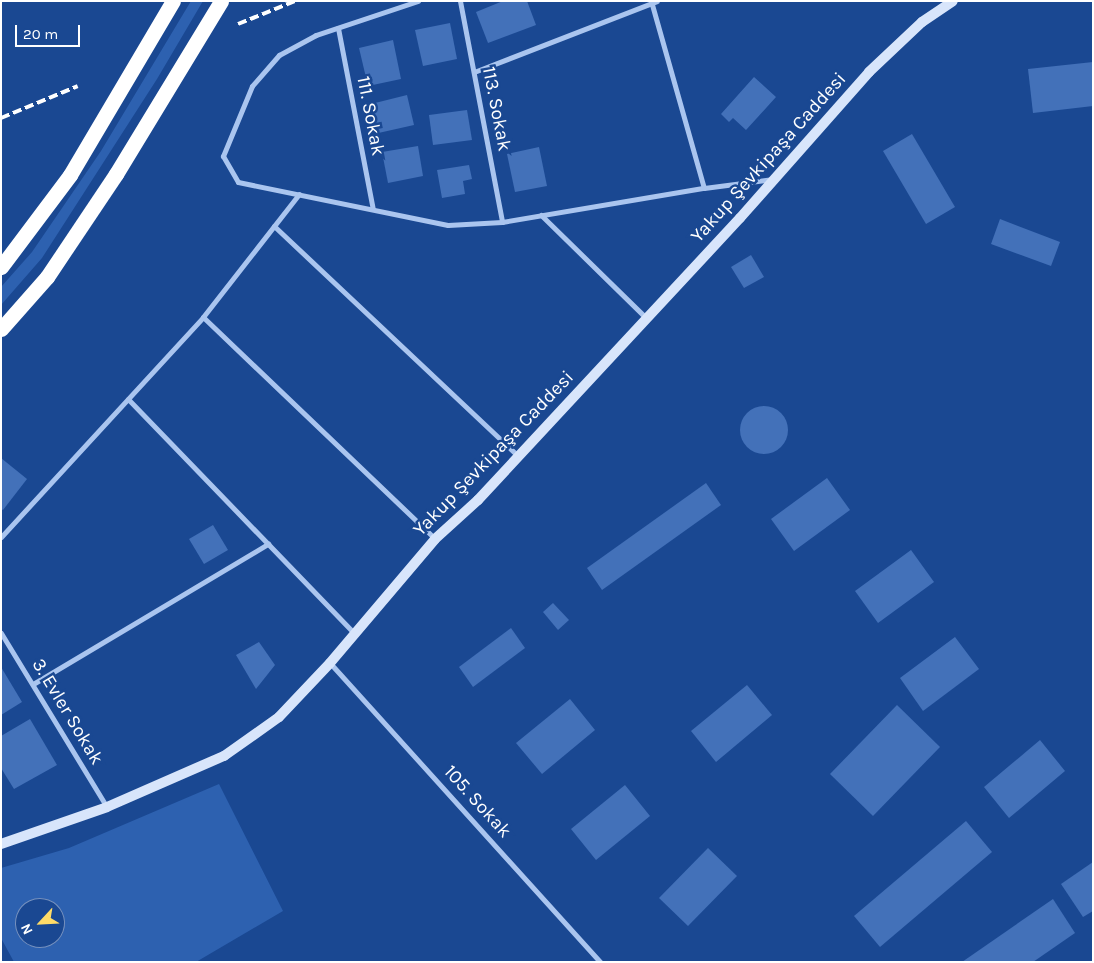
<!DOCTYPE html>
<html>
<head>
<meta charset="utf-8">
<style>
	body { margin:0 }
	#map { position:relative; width:1094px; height:963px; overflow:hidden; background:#1a4892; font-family:Karla,sans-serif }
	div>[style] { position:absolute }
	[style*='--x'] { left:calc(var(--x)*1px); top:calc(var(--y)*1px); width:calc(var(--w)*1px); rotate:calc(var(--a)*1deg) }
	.green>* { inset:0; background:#2d61b0 }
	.building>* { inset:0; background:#4371b9 }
	.round { border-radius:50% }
	.street>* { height:5px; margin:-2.5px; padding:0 2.5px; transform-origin:2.5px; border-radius:2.5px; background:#aac5ef }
	.secondary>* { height:10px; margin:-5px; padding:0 5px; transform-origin:5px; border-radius:5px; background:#d8e5fb }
	.highway>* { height:15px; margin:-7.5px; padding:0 7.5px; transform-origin:7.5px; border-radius:7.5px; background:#fff }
	.rail>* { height:4px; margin-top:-2px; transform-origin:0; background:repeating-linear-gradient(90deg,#fff 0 9px,transparent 0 13px) }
	.highway-bridge>* { height:15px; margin:-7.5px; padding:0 7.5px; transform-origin:7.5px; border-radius:7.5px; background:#fff }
	span { translate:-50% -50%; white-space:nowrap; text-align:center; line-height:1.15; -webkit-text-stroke:5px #1a4892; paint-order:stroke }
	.street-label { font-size:19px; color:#fff }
	.frame { position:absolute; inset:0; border:2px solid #fff; pointer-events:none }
	.north { position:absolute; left:15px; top:898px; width:50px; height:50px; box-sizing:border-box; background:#1a4892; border:1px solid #7691be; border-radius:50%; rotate:245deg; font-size:14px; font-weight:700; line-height:20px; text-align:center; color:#fff }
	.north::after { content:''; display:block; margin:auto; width:18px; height:22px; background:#ffdc68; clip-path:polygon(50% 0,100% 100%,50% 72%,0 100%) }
	.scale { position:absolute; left:15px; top:25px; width:65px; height:22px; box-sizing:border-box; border:2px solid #fff; border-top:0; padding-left:6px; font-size:15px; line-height:18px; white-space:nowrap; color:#fff; -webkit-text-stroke:4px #1a4892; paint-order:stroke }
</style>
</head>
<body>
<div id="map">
	<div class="green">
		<div style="clip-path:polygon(191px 1px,203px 1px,157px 79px,42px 258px,1px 305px,1px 287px,32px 252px,101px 151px)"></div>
		<div style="clip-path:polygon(evenodd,219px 784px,283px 911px,196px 962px,14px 962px,1px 938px,1px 868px,69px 848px,219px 784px,25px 908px,55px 908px,55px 938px,25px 938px,25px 908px)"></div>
	</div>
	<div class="building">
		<div style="clip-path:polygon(503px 1px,527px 1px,536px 25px,488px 43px,476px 12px)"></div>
		<div style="clip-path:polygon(450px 23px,457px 59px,423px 66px,415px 30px)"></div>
		<div style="clip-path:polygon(393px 40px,401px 79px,368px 86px,359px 48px)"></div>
		<div style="clip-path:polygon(1093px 62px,1093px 106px,1033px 113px,1028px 69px)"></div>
		<div style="clip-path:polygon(754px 77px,776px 97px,746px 130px,733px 118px,729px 122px,721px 114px)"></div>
		<div style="clip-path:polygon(407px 95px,414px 125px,374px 134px,367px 105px)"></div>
		<div style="clip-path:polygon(467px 110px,472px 140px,433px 145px,429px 115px)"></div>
		<div style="clip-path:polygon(912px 134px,955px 207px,926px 224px,883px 151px)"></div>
		<div style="clip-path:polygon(418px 146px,423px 176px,388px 183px,382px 152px)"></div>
		<div style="clip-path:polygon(539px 147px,547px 186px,515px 192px,507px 154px)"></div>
		<div style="clip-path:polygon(469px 165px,472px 179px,463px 181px,465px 194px,442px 198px,437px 170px)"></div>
		<div style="clip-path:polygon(1000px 219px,1060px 242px,1051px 266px,991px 244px)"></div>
		<div style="clip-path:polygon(751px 255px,764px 277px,744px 288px,731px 267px)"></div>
		<div class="round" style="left:740px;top:406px;width:48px;height:48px"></div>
		<div style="clip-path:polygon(1px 458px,27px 479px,3px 510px,1px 509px)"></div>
		<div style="clip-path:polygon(827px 478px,850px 510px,794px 551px,771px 519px)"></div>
		<div style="clip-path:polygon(706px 483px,721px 505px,602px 590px,587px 568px)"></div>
		<div style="clip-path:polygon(213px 525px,228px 550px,204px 564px,189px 539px)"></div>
		<div style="clip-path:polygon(911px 550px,934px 582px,878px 623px,855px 591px)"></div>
		<div style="clip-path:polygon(553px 603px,569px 620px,558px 630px,543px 612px)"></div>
		<div style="clip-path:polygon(511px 628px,525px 648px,473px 687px,459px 667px)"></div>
		<div style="clip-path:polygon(955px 637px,979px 669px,923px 711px,900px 678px)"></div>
		<div style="clip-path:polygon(259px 642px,275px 665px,256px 689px,236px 655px)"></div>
		<div style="clip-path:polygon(1px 667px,22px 702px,1px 715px)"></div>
		<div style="clip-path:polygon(747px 685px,772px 715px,716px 762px,691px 731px)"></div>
		<div style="clip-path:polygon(570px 699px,595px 730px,542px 774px,516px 743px)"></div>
		<div style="clip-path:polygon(897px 705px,940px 747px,873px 816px,830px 774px)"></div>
		<div style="clip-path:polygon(30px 719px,57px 765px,14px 789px,1px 768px,1px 736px)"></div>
		<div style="clip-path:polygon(1040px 740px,1065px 771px,1009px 818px,984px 787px)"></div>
		<div style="clip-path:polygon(625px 785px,650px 816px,596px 860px,571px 829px)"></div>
		<div style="clip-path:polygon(966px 821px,992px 852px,880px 947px,854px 916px)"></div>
		<div style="clip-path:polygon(708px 848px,737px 876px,688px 926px,659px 898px)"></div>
		<div style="clip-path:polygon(1093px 862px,1093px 911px,1083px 917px,1061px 884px)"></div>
		<div style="clip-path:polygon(1053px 899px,1075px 933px,1033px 962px,962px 962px)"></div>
	</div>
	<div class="street">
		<div style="--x:418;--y:1;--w:108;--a:161.6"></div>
		<div style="--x:316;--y:35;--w:42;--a:151.6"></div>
		<div style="--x:279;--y:55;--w:41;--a:131.1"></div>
		<div style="--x:252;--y:86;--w:76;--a:112.5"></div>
		<div style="--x:223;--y:156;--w:30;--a:60"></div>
		<div style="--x:238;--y:182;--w:214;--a:11.6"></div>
		<div style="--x:448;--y:225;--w:54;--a:-3.2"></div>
		<div style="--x:502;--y:222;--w:205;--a:-9.6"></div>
		<div style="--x:704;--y:188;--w:70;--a:-7.4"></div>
		<div style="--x:460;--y:1;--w:225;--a:79.2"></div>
		<div style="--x:651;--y:1;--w:194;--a:74.2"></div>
		<div style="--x:338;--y:28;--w:184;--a:79.1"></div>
		<div style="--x:474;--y:72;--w:196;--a:-21.2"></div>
		<div style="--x:541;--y:215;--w:147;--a:44.4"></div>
		<div style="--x:274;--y:226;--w:335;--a:43.3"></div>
		<div style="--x:203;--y:317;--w:321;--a:43.7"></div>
		<div style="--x:128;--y:399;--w:327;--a:46"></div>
		<div style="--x:1;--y:537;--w:299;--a:-47.4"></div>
		<div style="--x:203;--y:317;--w:156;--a:-52"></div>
		<div style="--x:1;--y:633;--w:204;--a:58.7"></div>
		<div style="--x:330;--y:663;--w:403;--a:47.9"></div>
		<div style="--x:33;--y:684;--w:274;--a:-30.8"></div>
	</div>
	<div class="secondary">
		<div style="--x:1;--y:844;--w:112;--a:-19.2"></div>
		<div style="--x:107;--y:807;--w:128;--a:-23.6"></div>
		<div style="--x:224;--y:756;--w:67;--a:-35.3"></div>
		<div style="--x:279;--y:717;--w:74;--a:-46.6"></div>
		<div style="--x:330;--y:663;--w:162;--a:-49.7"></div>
		<div style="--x:435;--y:539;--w:58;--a:-42.2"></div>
		<div style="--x:478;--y:500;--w:385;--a:-47.1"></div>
		<div style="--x:740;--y:218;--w:195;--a:-48.5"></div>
		<div style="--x:869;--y:72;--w:73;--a:-43.3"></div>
		<div style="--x:922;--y:22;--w:37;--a:-34"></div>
	</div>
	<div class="highway">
		<div style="--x:1;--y:267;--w:115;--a:-53.1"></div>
		<div style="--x:1;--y:329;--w:69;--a:-48.5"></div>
		<div style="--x:47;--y:277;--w:124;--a:-56.2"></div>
	</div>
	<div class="rail">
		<div style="--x:238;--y:24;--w:61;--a:-22"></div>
		<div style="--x:1;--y:118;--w:83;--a:-22.6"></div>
	</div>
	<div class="highway-bridge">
		<div style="--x:116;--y:174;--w:202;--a:-58.7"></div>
		<div style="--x:70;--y:175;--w:202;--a:-59.4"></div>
	</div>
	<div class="street-label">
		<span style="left:496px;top:109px;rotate:79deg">113. Sokak</span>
		<span style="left:370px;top:116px;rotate:79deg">111. Sokak</span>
		<span style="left:769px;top:158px;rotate:-48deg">Yakup Şevkipaşa Caddesi</span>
		<span style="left:494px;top:454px;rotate:-46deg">Yakup Şevkipaşa Caddesi</span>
		<span style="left:67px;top:712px;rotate:59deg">3. Evler Sokak</span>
		<span style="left:477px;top:802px;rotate:48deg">105. Sokak</span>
	</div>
	<div class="frame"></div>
	<div class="north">N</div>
	<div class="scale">20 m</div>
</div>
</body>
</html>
